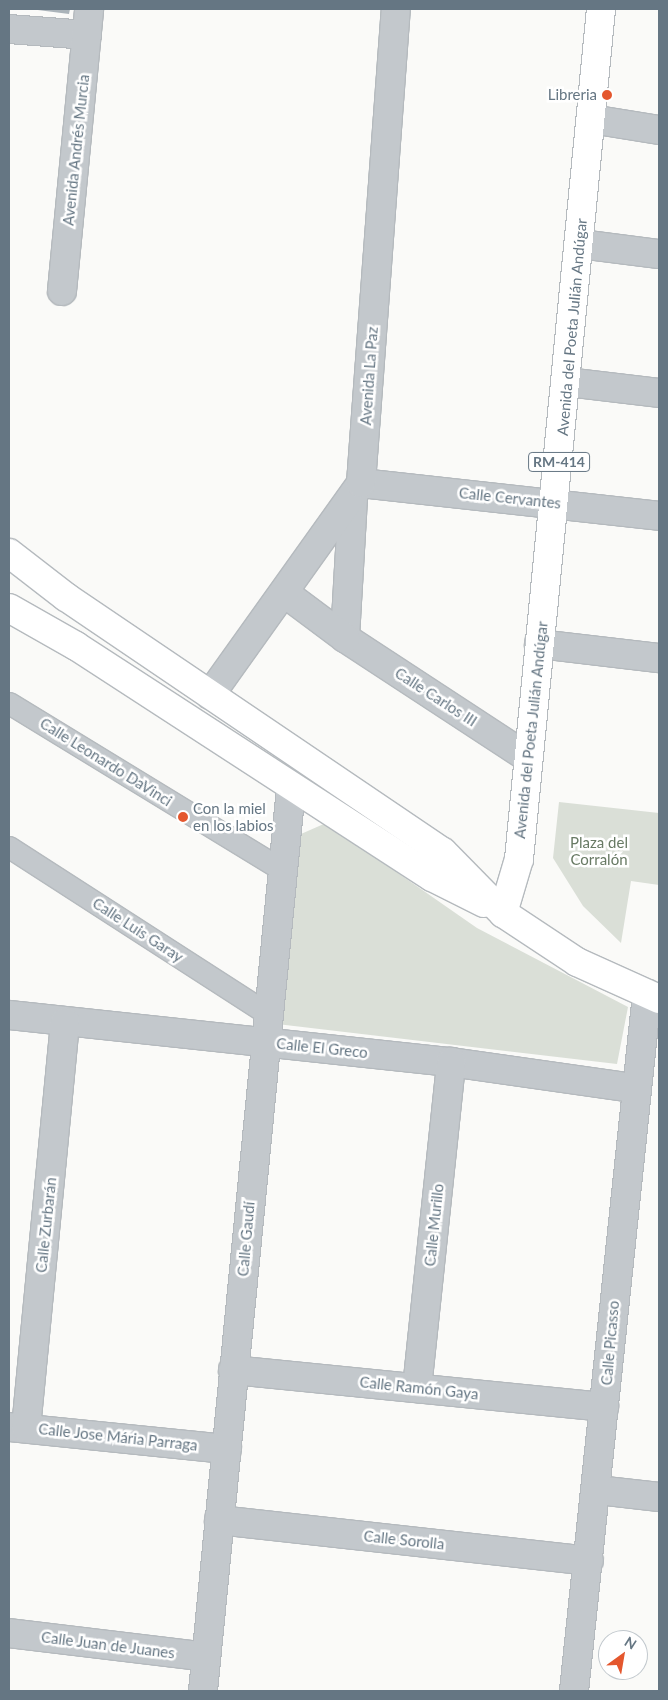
<!DOCTYPE html>
<html>
<head>
<meta charset="utf-8">
<style>
	body { margin:0 }
	#map { position:relative; width:668px; height:1700px; overflow:hidden; background:#fafaf8; font-family:Lato,sans-serif }
	div>[style] { position:absolute }
	[style*='--x'] { left:calc(var(--x)*1px); top:calc(var(--y)*1px); width:calc(var(--w)*1px); rotate:calc(var(--a)*1deg) }
	.green>* { inset:0; background:#dadfd7 }
	.building>* { inset:0; background:#aab3b9 }
	.roads { filter:drop-shadow(1px 0 #b5babe) drop-shadow(-1px 0 #b5babe) drop-shadow(0 1px #b5babe) drop-shadow(0 -1px #b5babe) }
	.pedestrian>* { height:21px; margin:-10.5px; padding:0 10.5px; transform-origin:10.5px; border-radius:10.5px; background:#c3c8cc }
	.minor>* { height:28px; margin:-14px; padding:0 14px; transform-origin:14px; border-radius:14px; background:#c3c8cc }
	.primary>* { height:28px; margin:-14px; padding:0 14px; transform-origin:14px; border-radius:14px; background:#fff }
	.trunk>* { height:28px; margin:-14px; padding:0 14px; transform-origin:14px; border-radius:14px; background:#fff }
	.dots>* { width:14px; height:14px; translate:-50% -50%; box-sizing:border-box; border:2px solid #fff; border-radius:50% }
	span { translate:-50% -50%; white-space:nowrap; text-align:center; line-height:1.15; -webkit-text-stroke:5px #fff; paint-order:stroke }
	.shield-label span { padding:1px 4px; background:#fff; border:1px solid; border-radius:4px; -webkit-text-stroke-width:0 }
	.shield-label { font-size:14px; color:#657683; font-weight:700 }
	.poi-label { font-size:15px; color:#657683 }
	.right { translate:-100% -50%; text-align:right }
	.left { translate:0 -50%; text-align:left }
	.street-label { font-size:15px; color:#657683 }
	.park-label { font-size:15px; color:#687a64 }
	.frame { position:absolute; inset:0; border:10px solid #657683; pointer-events:none }
	.north { position:absolute; left:598px; top:1630px; width:50px; height:50px; box-sizing:border-box; background:#fff; border:1px solid #c1c8cd; border-radius:50%; rotate:32deg; font-size:14px; font-weight:700; line-height:20px; text-align:center; color:#657683 }
	.north::after { content:''; display:block; margin:auto; width:18px; height:22px; background:#e4572e; clip-path:polygon(50% 0,100% 100%,50% 72%,0 100%) }
</style>
</head>
<body>
<div id="map">
	<div class="green">
		<div style="clip-path:polygon(559px 802px,659px 813px,659px 885px,631px 881px,621px 943px,583px 906px,553px 858px)"></div>
		<div style="clip-path:polygon(326px 823px,477px 928px,628px 1007px,617px 1064px,277px 1024px,301px 834px)"></div>
	</div>
	<div class="building">
		<div style="clip-path:polygon(30px 9px,70px 9px,69px 14px)"></div>
	</div>
	<div class="roads">
		<div class="pedestrian">
			<div style="--x:9;--y:703;--w:319;--a:31.4"></div>
			<div style="--x:9;--y:847;--w:307;--a:32.8"></div>
		</div>
		<div class="minor">
			<div style="--x:9;--y:29;--w:78;--a:4.4"></div>
			<div style="--x:591;--y:119;--w:69;--a:9.2"></div>
			<div style="--x:580;--y:244;--w:80;--a:7.2"></div>
			<div style="--x:62;--y:291;--w:283;--a:-84.5"></div>
			<div style="--x:567;--y:382;--w:93;--a:6.8"></div>
			<div style="--x:361;--y:483;--w:300;--a:6.3"></div>
			<div style="--x:353;--y:498;--w:140;--a:93.3"></div>
			<div style="--x:345;--y:638;--w:217;--a:33.2"></div>
			<div style="--x:286;--y:594;--w:74;--a:36.7"></div>
			<div style="--x:539;--y:644;--w:121;--a:6.7"></div>
			<div style="--x:210;--y:695;--w:260;--a:-54.5"></div>
			<div style="--x:361;--y:483;--w:475;--a:-85.8"></div>
			<div style="--x:9;--y:1015;--w:444;--a:6.1"></div>
			<div style="--x:451;--y:1062;--w:185;--a:8.1"></div>
			<div style="--x:233;--y:1370;--w:373;--a:5.7"></div>
			<div style="--x:417;--y:1388;--w:328;--a:-84"></div>
			<div style="--x:9;--y:1427;--w:219;--a:5.8"></div>
			<div style="--x:26;--y:1428;--w:408;--a:-84.5"></div>
			<div style="--x:597;--y:1490;--w:62;--a:6.4"></div>
			<div style="--x:219;--y:1520;--w:372;--a:6.3"></div>
			<div style="--x:9;--y:1633;--w:198;--a:6.9"></div>
			<div style="--x:203;--y:1691;--w:907;--a:-84.43"></div>
			<div style="--x:574;--y:1691;--w:701;--a:-84.02"></div>
		</div>
		<div class="primary">
			<div style="--x:503;--y:913;--w:89;--a:33.5"></div>
			<div style="--x:577;--y:962;--w:90;--a:24.3"></div>
		</div>
		<div class="trunk">
			<div style="--x:9;--y:553;--w:72;--a:37.7"></div>
			<div style="--x:66;--y:597;--w:455;--a:34.1"></div>
			<div style="--x:443;--y:852;--w:86;--a:45.5"></div>
			<div style="--x:9;--y:608;--w:77;--a:29.6"></div>
			<div style="--x:76;--y:646;--w:424;--a:33"></div>
			<div style="--x:432;--y:877;--w:58;--a:26.6"></div>
			<div style="--x:503;--y:913;--w:56;--a:-73.5"></div>
			<div style="--x:519;--y:859;--w:854;--a:-84.49"></div>
		</div>
	</div>
	<div class="dots">
		<div style="left:607px;top:95px;background:#e4572e"></div>
		<div style="left:183px;top:817px;background:#e4572e"></div>
	</div>
	<div class="shield-label">
		<span style="left:559px;top:462px">RM-414</span>
	</div>
	<div class="poi-label">
		<span class="right" style="left:597px;top:95px">Libreria</span>
		<span class="left" style="left:193px;top:817px">Con la miel<br>en los labios</span>
	</div>
	<div class="street-label">
		<span style="left:76px;top:150px;rotate:-84deg">Avenida Andrés Murcia</span>
		<span style="left:572px;top:327px;rotate:-85deg">Avenida del Poeta Julián Andúgar</span>
		<span style="left:369px;top:376px;rotate:-86deg">Avenida La Paz</span>
		<span style="left:510px;top:498px;rotate:6deg">Calle Cervantes</span>
		<span style="left:436px;top:697px;rotate:33deg">Calle Carlos III</span>
		<span style="left:531px;top:730px;rotate:-84deg">Avenida del Poeta Julián Andúgar</span>
		<span style="left:106px;top:762px;rotate:32deg">Calle Leonardo DaVinci</span>
		<span style="left:138px;top:930px;rotate:33deg">Calle Luis Garay</span>
		<span style="left:322px;top:1048px;rotate:6deg">Calle El Greco</span>
		<span style="left:46px;top:1225px;rotate:-84deg">Calle Zurbarán</span>
		<span style="left:434px;top:1225px;rotate:-84deg">Calle Murillo</span>
		<span style="left:246px;top:1239px;rotate:-85deg">Calle Gaudí</span>
		<span style="left:610px;top:1343px;rotate:-85deg">Calle Picasso</span>
		<span style="left:419px;top:1388px;rotate:6deg">Calle Ramón Gaya</span>
		<span style="left:118px;top:1437px;rotate:6deg">Calle Jose Mária Parraga</span>
		<span style="left:404px;top:1540px;rotate:6deg">Calle Sorolla</span>
		<span style="left:108px;top:1645px;rotate:7deg">Calle Juan de Juanes</span>
	</div>
	<div class="park-label">
		<span style="left:599px;top:851px">Plaza del<br>Corralón</span>
	</div>
	<div class="frame"></div>
	<div class="north">N</div>
</div>
</body>
</html>
